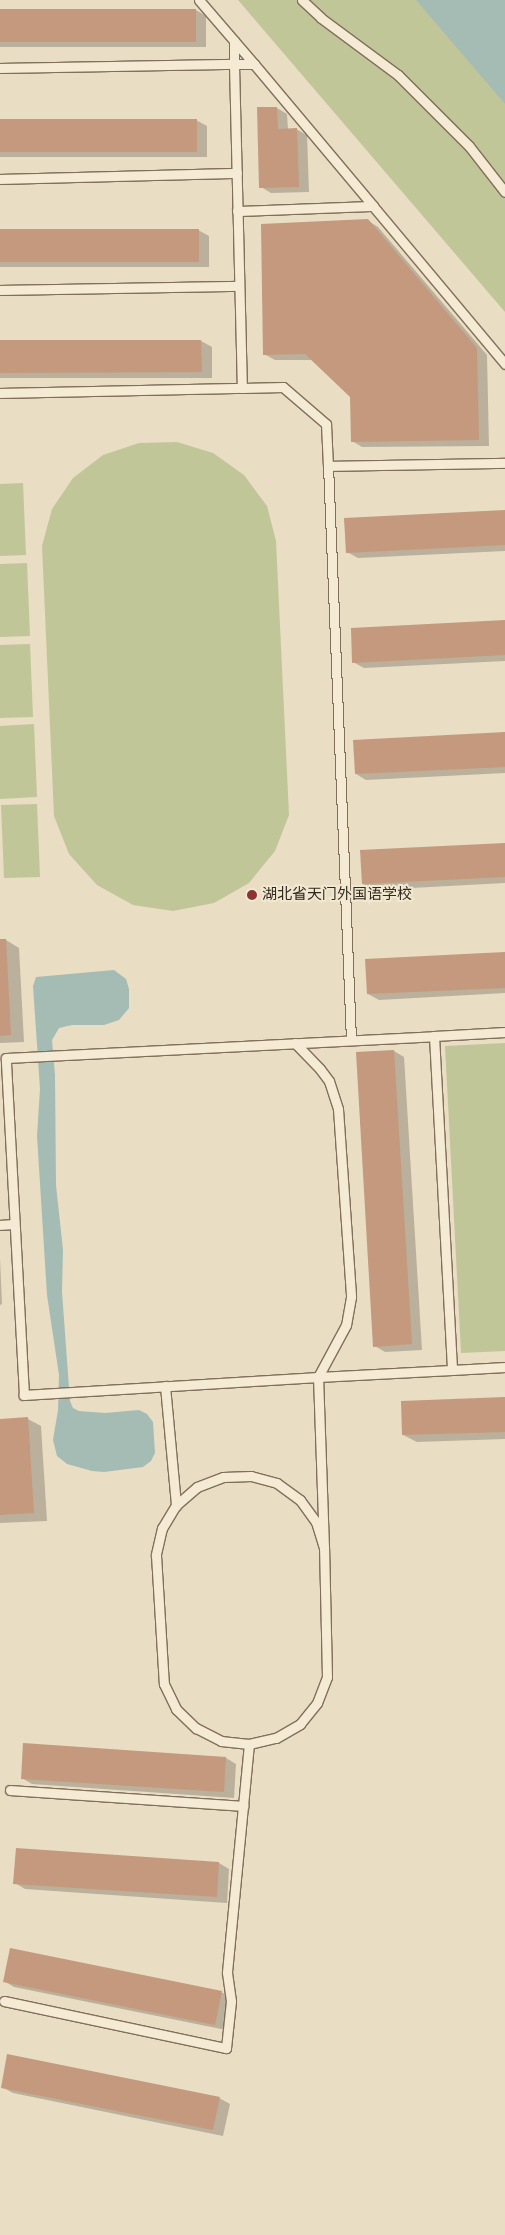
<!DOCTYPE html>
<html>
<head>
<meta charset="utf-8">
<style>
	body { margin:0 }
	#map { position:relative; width:505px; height:2235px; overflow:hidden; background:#e9ddc3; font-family:Spectral,"Noto Sans SC",serif }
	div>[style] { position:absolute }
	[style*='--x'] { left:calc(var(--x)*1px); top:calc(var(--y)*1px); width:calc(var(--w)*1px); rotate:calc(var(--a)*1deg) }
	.green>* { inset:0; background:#c1c698 }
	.water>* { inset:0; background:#a5bcb5 }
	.shadow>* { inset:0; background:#0003 }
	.building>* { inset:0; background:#c4997d }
	.roads { filter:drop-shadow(1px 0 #816f5c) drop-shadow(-1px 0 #816f5c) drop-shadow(0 1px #816f5c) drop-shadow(0 -1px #816f5c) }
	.lane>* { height:9px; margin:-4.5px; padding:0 4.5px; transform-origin:4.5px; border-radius:4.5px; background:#f5ebd5 }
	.dots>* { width:14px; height:14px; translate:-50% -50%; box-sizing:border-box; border:2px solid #f1e8d2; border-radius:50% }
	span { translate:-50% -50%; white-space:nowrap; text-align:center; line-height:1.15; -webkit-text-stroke:4px #f1e8d2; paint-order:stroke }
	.poi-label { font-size:15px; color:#33281e }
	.left { translate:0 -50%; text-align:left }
</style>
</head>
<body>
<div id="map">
	<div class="green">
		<div style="clip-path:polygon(238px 0,505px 0,505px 312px)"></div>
		<div style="clip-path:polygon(177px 442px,213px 453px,230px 465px,244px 475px,267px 506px,276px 541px,289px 815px,275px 851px,249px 883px,214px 903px,173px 911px,133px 905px,97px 885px,69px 854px,54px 816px,42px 546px,52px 509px,73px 478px,103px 455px,139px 443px)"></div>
		<div style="clip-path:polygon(23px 483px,26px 555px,0 556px,0 484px)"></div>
		<div style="clip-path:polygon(27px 563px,30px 636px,0 637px,0 564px)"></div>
		<div style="clip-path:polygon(30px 644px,33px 717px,0 718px,0 645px)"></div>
		<div style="clip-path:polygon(34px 724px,37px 797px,0 799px,0 726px)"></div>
		<div style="clip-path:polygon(37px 804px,40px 877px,4px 878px,1px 805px)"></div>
		<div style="clip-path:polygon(505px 1043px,505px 1351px,461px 1353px,445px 1046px)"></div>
	</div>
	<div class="water">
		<div style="clip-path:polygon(416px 0,505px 0,505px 104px)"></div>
		<div style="clip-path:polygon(114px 970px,126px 979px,129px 989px,129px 1008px,119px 1020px,104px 1025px,72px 1025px,59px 1028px,52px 1040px,55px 1075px,56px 1185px,63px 1250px,62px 1292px,70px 1401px,73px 1408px,79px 1411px,105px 1413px,139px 1410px,147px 1414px,153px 1422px,155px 1453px,151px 1461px,143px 1467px,104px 1472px,92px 1471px,67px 1464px,57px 1456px,53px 1440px,58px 1410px,59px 1375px,47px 1295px,37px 1136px,40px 1089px,33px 986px,36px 977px)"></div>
	</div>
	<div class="shadow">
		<div style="clip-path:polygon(196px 10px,206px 16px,206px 47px,0 47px,0 11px)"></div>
		<div style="clip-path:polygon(277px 108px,287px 114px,288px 130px,296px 129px,307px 135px,309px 192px,271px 193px,261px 187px)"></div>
		<div style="clip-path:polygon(0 120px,196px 120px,207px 126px,207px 157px,0 157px)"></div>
		<div style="clip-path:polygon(367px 220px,378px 227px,487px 355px,489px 446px,362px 447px,352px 441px,351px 396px,313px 360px,275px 360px,264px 354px)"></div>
		<div style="clip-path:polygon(0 230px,198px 230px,209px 236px,209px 267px,0 267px)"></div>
		<div style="clip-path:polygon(0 341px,201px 341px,212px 347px,212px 378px,0 378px)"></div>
		<div style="clip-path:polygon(505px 511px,505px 551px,358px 558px,347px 552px)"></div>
		<div style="clip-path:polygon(505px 621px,505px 661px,364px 668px,353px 662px)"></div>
		<div style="clip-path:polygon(505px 733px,505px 773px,366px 780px,356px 774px)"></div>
		<div style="clip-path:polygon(505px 844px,505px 883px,374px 890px,363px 884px)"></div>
		<div style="clip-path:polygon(0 940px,6px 940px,19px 948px,24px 1042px,0 1043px)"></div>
		<div style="clip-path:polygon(505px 954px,505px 993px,379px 1000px,368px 994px)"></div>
		<div style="clip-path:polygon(394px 1051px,404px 1057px,422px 1350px,385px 1352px,375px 1346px)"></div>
		<div style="clip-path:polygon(0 1258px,2px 1304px,0 1305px)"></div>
		<div style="clip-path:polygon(505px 1399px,505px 1439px,417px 1442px,403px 1435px)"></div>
		<div style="clip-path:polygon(28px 1419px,41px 1426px,47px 1521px,0 1523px,0 1420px)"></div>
		<div style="clip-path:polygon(24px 1744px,226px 1758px,236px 1764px,234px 1798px,32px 1784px,22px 1778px)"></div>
		<div style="clip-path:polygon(17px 1849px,219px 1863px,229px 1869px,227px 1903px,25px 1889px,15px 1883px)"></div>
		<div style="clip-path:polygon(4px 1981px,221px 1992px,232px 1998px,226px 2030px,14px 1987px)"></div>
		<div style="clip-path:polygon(2px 2087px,219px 2098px,230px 2104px,223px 2136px,13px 2093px)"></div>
	</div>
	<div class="building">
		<div style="clip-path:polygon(0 9px,196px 9px,196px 42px,0 42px)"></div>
		<div style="clip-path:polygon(257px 107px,277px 107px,278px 129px,297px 128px,299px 187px,259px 188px)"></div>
		<div style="clip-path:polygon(0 119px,197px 119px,197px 152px,0 152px)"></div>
		<div style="clip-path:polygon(368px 219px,477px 348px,479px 440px,351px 442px,350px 397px,305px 354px,263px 355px,261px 224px)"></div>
		<div style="clip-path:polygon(0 229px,199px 229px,199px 262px,0 262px)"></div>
		<div style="clip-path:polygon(0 340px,201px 340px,202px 372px,0 373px)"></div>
		<div style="clip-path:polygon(505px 510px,505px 545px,346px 553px,344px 518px)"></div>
		<div style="clip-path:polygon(505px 620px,505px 655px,352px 663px,351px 628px)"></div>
		<div style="clip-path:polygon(505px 732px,505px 767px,355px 774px,353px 740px)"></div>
		<div style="clip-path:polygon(505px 843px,505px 877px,362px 884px,360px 850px)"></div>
		<div style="clip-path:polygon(0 939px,6px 939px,11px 1035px,0 1036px)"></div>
		<div style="clip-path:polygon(505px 952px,505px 988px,367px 994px,365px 959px)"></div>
		<div style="clip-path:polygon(394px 1050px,412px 1344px,373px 1347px,356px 1052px)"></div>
		<div style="clip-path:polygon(505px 1397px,505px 1432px,402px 1435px,401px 1401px)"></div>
		<div style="clip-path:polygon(28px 1417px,34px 1513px,0 1515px,0 1419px)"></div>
		<div style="clip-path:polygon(23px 1743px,226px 1757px,224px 1792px,21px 1779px)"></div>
		<div style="clip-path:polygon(16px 1848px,219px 1862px,217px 1897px,13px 1884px)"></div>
		<div style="clip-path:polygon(10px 1948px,222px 1991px,215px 2025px,3px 1982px)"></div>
		<div style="clip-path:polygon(7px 2054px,220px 2097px,213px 2130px,1px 2088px)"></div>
	</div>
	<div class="roads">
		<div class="lane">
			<div style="--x:199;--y:0;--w:84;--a:49.3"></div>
			<div style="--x:302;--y:0;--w:26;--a:43"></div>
			<div style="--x:321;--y:18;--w:96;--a:36.5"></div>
			<div style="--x:398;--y:75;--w:100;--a:45"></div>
			<div style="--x:469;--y:146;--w:58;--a:52"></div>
			<div style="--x:234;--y:41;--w:23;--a:90"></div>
			<div style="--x:234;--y:64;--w:20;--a:0"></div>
			<div style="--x:254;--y:64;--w:185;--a:50"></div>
			<div style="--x:0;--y:68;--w:234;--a:-1"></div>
			<div style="--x:234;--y:64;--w:324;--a:88.6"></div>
			<div style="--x:242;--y:388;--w:41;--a:-1.4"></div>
			<div style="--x:283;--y:387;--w:57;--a:40.7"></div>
			<div style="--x:326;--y:424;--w:42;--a:87.3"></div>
			<div style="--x:0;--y:179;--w:237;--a:-1.5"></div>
			<div style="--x:237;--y:211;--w:136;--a:-2.1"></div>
			<div style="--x:373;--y:206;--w:206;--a:50.1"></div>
			<div style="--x:0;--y:290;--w:239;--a:-1"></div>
			<div style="--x:0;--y:393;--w:242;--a:-1.2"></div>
			<div style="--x:505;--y:1032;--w:71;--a:176.8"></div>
			<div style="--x:434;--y:1036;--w:334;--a:86.9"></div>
			<div style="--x:452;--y:1370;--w:53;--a:-3.2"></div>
			<div style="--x:351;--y:1040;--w:574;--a:-92.29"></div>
			<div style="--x:328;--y:466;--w:177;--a:-1"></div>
			<div style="--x:295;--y:1043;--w:36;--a:46"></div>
			<div style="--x:320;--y:1069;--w:15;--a:53"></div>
			<div style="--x:329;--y:1081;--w:29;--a:72"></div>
			<div style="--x:338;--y:1109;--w:188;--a:86"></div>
			<div style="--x:351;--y:1297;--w:28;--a:100"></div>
			<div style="--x:346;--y:1325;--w:59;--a:118.3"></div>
			<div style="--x:0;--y:1225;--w:14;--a:-4"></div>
			<div style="--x:318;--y:1377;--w:134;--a:-3"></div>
			<div style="--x:165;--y:1386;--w:120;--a:84.7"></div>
			<div style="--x:324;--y:1548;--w:27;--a:-107"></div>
			<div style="--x:316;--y:1522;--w:27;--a:-126"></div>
			<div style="--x:300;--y:1500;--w:29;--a:-144"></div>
			<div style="--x:277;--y:1483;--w:27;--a:-165"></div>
			<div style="--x:251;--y:1476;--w:28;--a:178"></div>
			<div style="--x:223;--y:1477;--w:28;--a:159"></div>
			<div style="--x:197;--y:1487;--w:28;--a:139"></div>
			<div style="--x:176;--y:1505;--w:27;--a:121"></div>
			<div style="--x:162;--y:1528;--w:28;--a:103"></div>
			<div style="--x:156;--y:1555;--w:129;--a:86.5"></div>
			<div style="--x:164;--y:1684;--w:28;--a:64"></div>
			<div style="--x:176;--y:1709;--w:28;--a:44"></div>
			<div style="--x:196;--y:1728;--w:28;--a:27"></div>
			<div style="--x:221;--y:1741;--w:28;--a:6"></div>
			<div style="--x:249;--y:1744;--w:28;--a:-13"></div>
			<div style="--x:276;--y:1738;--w:28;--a:-30"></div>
			<div style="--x:300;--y:1724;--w:27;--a:-51"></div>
			<div style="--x:317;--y:1703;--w:28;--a:-69"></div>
			<div style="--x:327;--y:1677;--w:129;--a:-91.3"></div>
			<div style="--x:324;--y:1548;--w:171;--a:-92"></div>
			<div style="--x:318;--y:1377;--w:295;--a:176.5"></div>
			<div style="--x:24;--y:1395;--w:337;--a:-93.1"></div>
			<div style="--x:6;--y:1058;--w:429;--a:-2.9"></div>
			<div style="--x:10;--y:1790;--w:234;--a:3.9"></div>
			<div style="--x:4;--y:2001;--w:227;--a:12"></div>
			<div style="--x:226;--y:2048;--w:47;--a:-83.9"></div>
			<div style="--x:231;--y:2001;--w:29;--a:-98"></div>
			<div style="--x:227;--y:1972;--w:229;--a:-84.5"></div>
		</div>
	</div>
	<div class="dots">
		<div style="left:252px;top:895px;background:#8a3234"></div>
	</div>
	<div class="poi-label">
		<span class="left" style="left:262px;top:895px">湖北省天门外国语学校</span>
	</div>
</div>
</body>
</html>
